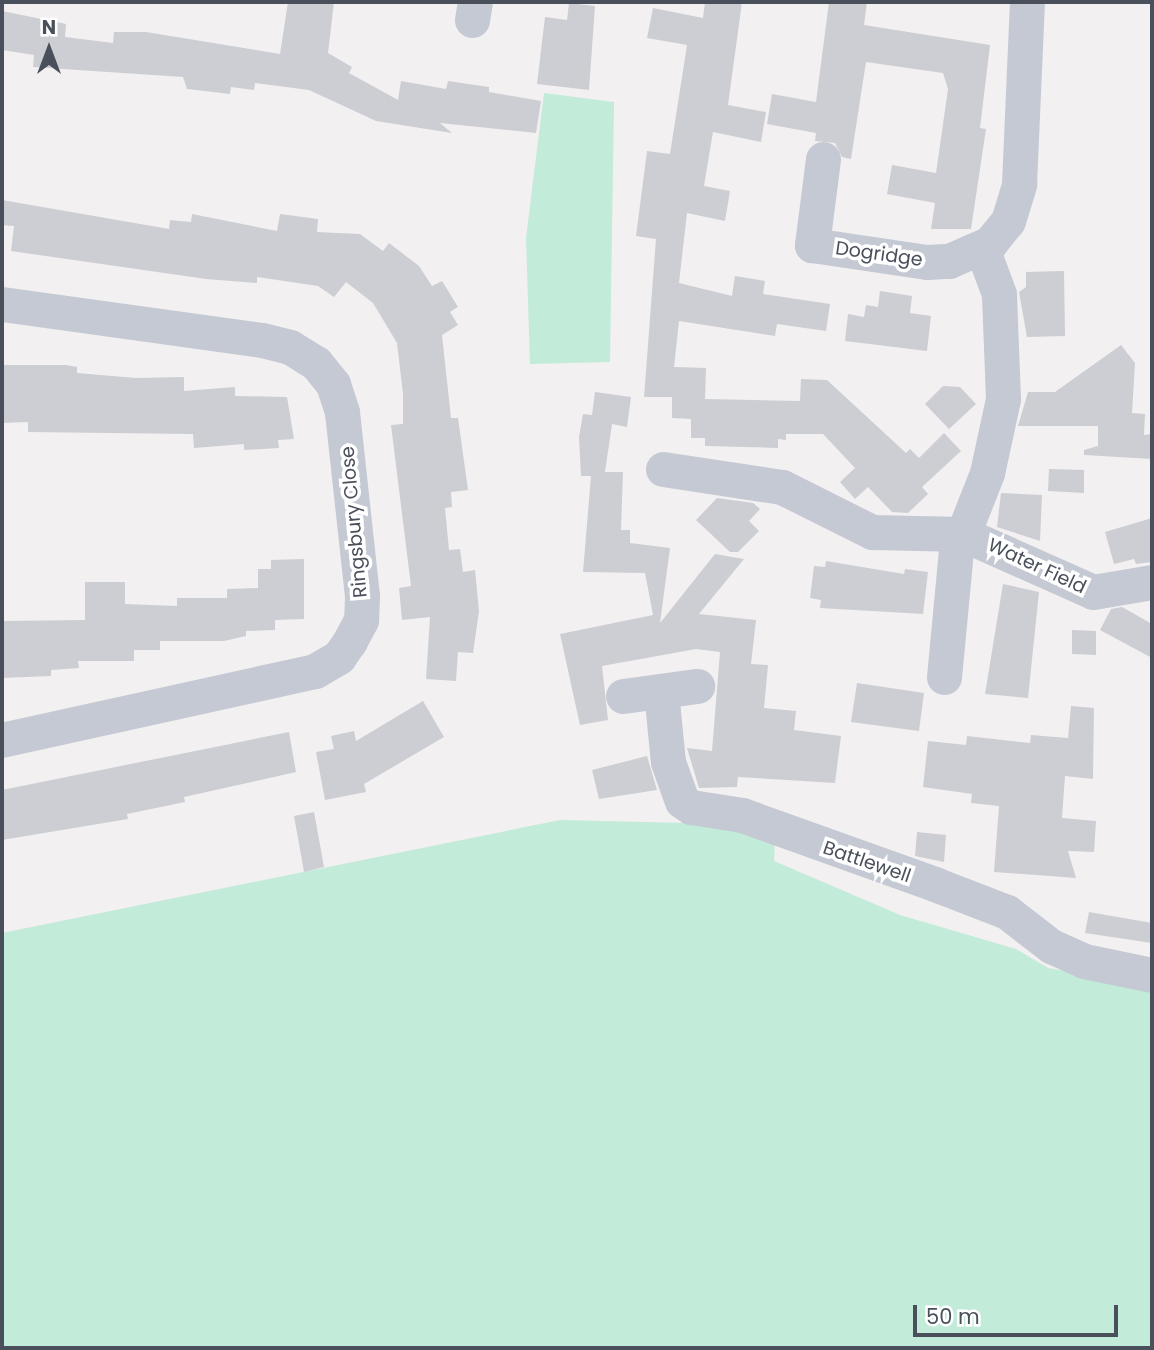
<!DOCTYPE html>
<html>
<head>
<meta charset="utf-8">
<style>
	body { margin:0 }
	#map { position:relative; width:1154px; height:1350px; overflow:hidden; background:#f2f0f0; font-family:Poppins,sans-serif }
	div>[style] { position:absolute }
	[style*='--x'] { left:calc(var(--x)*1px); top:calc(var(--y)*1px); width:calc(var(--w)*1px); rotate:calc(var(--a)*1deg) }
	.green>* { inset:0; background:#c2ebd9 }
	.building>* { inset:0; background:#cdced3 }
	.minor>* { height:35px; margin:-17.5px; padding:0 17.5px; transform-origin:17.5px; border-radius:17.5px; background:#c4c9d3 }
	span { translate:-50% -50%; white-space:nowrap; text-align:center; line-height:1.15; -webkit-text-stroke:7px #fff; paint-order:stroke }
	.street-label { font-size:19px; color:#49505b }
	.frame { position:absolute; inset:0; border:4px solid #49505b; pointer-events:none }
	.north { position:absolute; left:14px; top:14px; width:70px; height:70px; -webkit-text-stroke:5px #fff; paint-order:stroke; rotate:0deg; font-size:19px; font-weight:700; line-height:28px; text-align:center; color:#49505b }
	.north::after { content:''; display:block; margin:auto; width:24px; height:32px; background:#49505b; clip-path:polygon(50% 0,100% 100%,50% 72%,0 100%) }
	.scale { position:absolute; left:913px; top:1305px; width:205px; height:32px; box-sizing:border-box; border:4px solid #49505b; border-top:0; padding-left:9px; font-size:21px; line-height:24px; white-space:nowrap; color:#49505b; -webkit-text-stroke:5px #fff; paint-order:stroke }
</style>
</head>
<body>
<div id="map">
	<div class="green">
		<div style="clip-path:polygon(544px 93px,614px 102px,610px 362px,530px 364px,526px 238px)"></div>
		<div style="clip-path:polygon(560px 820px,729px 824px,775px 839px,774px 861px,900px 915px,1016px 949px,1048px 968px,1152px 986px,1152px 1348px,2px 1348px,2px 933px)"></div>
	</div>
	<div class="building">
		<div style="clip-path:polygon(288px 2px,334px 2px,328px 53px,352px 67px,349px 73px,398px 100px,401px 81px,446px 89px,448px 81px,489px 87px,489px 92px,541px 101px,536px 133px,440px 123px,452px 133px,376px 121px,309px 90px,255px 83px,254px 90px,231px 87px,230px 94px,187px 89px,183px 77px,33px 67px,34px 55px,2px 50px,2px 11px,66px 24px,65px 37px,113px 43px,114px 32px,146px 32px,280px 54px)"></div>
		<div style="clip-path:polygon(705px 2px,742px 2px,728px 105px,766px 112px,761px 142px,713px 132px,704px 186px,730px 191px,725px 221px,687px 213px,679px 283px,732px 296px,735px 276px,765px 281px,763px 294px,830px 304px,826px 331px,777px 324px,775px 336px,679px 321px,674px 367px,706px 368px,705px 399px,800px 401px,801px 379px,827px 380px,906px 453px,910px 449px,919px 458px,944px 433px,961px 451px,922px 487px,928px 494px,908px 513px,892px 512px,868px 487px,855px 499px,840px 482px,855px 468px,823px 434px,786px 434px,786px 440px,778px 439px,778px 448px,705px 446px,705px 438px,691px 438px,691px 419px,672px 418px,672px 397px,644px 397px,656px 239px,636px 236px,647px 151px,670px 154px,687px 45px,647px 38px,653px 8px,703px 18px)"></div>
		<div style="clip-path:polygon(829px 2px,867px 2px,864px 25px,990px 45px,980px 128px,986px 129px,971px 229px,931px 229px,935px 203px,887px 194px,892px 165px,936px 173px,948px 89px,943px 73px,866px 62px,851px 159px,842px 157px,835px 143px,815px 141px,816px 133px,767px 124px,772px 94px,816px 102px)"></div>
		<div style="clip-path:polygon(569px 3px,595px 6px,589px 90px,537px 84px,545px 17px,567px 20px)"></div>
		<div style="clip-path:polygon(2px 200px,169px 229px,170px 220px,191px 222px,192px 214px,277px 231px,280px 214px,318px 219px,317px 232px,360px 234px,383px 251px,389px 243px,419px 266px,432px 286px,442px 281px,458px 307px,450px 312px,458px 325px,442px 335px,451px 418px,458px 418px,468px 490px,451px 492px,452px 507px,445px 508px,449px 550px,460px 549px,463px 572px,475px 570px,479px 611px,473px 653px,458px 652px,456px 681px,426px 679px,430px 617px,402px 620px,399px 588px,411px 586px,391px 425px,403px 424px,403px 394px,397px 343px,373px 303px,346px 282px,334px 297px,318px 286px,257px 277px,257px 283px,206px 279px,11px 251px,14px 226px,2px 225px)"></div>
		<div style="clip-path:polygon(1064px 271px,1065px 336px,1027px 337px,1019px 292px,1026px 287px,1026px 272px)"></div>
		<div style="clip-path:polygon(880px 291px,912px 296px,910px 313px,931px 316px,927px 351px,845px 341px,848px 314px,864px 317px,866px 305px,878px 307px)"></div>
		<div style="clip-path:polygon(1121px 345px,1135px 363px,1132px 413px,1145px 414px,1144px 435px,1152px 434px,1152px 459px,1084px 455px,1084px 450px,1098px 446px,1098px 426px,1018px 426px,1028px 392px,1055px 392px)"></div>
		<div style="clip-path:polygon(2px 365px,66px 365px,77px 367px,77px 373px,136px 378px,184px 377px,184px 391px,235px 387px,235px 396px,287px 397px,294px 439px,278px 440px,279px 448px,244px 450px,244px 444px,194px 448px,193px 434px,28px 432px,28px 422px,2px 423px)"></div>
		<div style="clip-path:polygon(943px 386px,960px 387px,976px 404px,949px 429px,925px 404px)"></div>
		<div style="clip-path:polygon(595px 392px,631px 397px,627px 427px,612px 424px,605px 472px,623px 472px,621px 530px,630px 530px,630px 543px,670px 548px,660px 623px,715px 554px,744px 559px,699px 614px,756px 620px,751px 664px,768px 665px,764px 708px,796px 711px,794px 730px,841px 736px,835px 783px,738px 777px,737px 787px,699px 788px,687px 748px,712px 751px,720px 652px,696px 649px,602px 666px,608px 720px,580px 725px,560px 634px,653px 615px,645px 573px,583px 572px,591px 476px,581px 476px,579px 437px,583px 414px,592px 415px)"></div>
		<div style="clip-path:polygon(1049px 469px,1084px 470px,1084px 493px,1048px 491px)"></div>
		<div style="clip-path:polygon(1001px 493px,1042px 495px,1040px 541px,997px 527px)"></div>
		<div style="clip-path:polygon(717px 498px,753px 503px,760px 509px,749px 521px,759px 531px,738px 552px,730px 552px,696px 520px)"></div>
		<div style="clip-path:polygon(1152px 518px,1152px 562px,1136px 564px,1134px 559px,1114px 564px,1105px 532px)"></div>
		<div style="clip-path:polygon(304px 559px,304px 619px,275px 620px,275px 630px,246px 631px,246px 636px,224px 641px,160px 641px,160px 650px,134px 650px,134px 661px,78px 661px,79px 668px,51px 670px,51px 676px,2px 678px,2px 621px,85px 620px,85px 582px,125px 582px,125px 604px,177px 606px,177px 598px,227px 598px,227px 589px,258px 588px,258px 569px,271px 569px,271px 560px)"></div>
		<div style="clip-path:polygon(826px 561px,904px 574px,905px 569px,928px 572px,923px 614px,820px 608px,821px 600px,810px 598px,814px 566px,825px 567px)"></div>
		<div style="clip-path:polygon(1003px 584px,1039px 592px,1028px 698px,985px 694px)"></div>
		<div style="clip-path:polygon(1122px 607px,1152px 624px,1152px 658px,1100px 630px,1111px 609px)"></div>
		<div style="clip-path:polygon(1072px 630px,1096px 631px,1096px 655px,1072px 654px)"></div>
		<div style="clip-path:polygon(857px 683px,924px 693px,919px 731px,851px 722px)"></div>
		<div style="clip-path:polygon(423px 701px,444px 737px,364px 784px,366px 792px,325px 800px,316px 752px,334px 749px,331px 736px,354px 731px,356px 741px)"></div>
		<div style="clip-path:polygon(1071px 706px,1094px 708px,1093px 779px,1065px 776px,1062px 818px,1096px 821px,1094px 852px,1068px 851px,1076px 878px,994px 872px,999px 806px,971px 803px,972px 794px,923px 787px,928px 741px,966px 745px,967px 736px,1030px 743px,1031px 735px,1068px 738px)"></div>
		<div style="clip-path:polygon(289px 732px,296px 772px,184px 797px,185px 802px,127px 814px,128px 819px,2px 840px,2px 790px)"></div>
		<div style="clip-path:polygon(647px 756px,657px 790px,599px 799px,592px 770px)"></div>
		<div style="clip-path:polygon(314px 812px,324px 867px,304px 872px,294px 816px)"></div>
		<div style="clip-path:polygon(917px 832px,946px 835px,944px 862px,915px 856px)"></div>
		<div style="clip-path:polygon(1089px 912px,1152px 923px,1152px 943px,1085px 933px)"></div>
	</div>
	<div class="minor">
		<div style="--x:472;--y:20;--w:18;--a:-81"></div>
		<div style="--x:823;--y:159;--w:87;--a:97.3"></div>
		<div style="--x:812;--y:245;--w:116;--a:8.4"></div>
		<div style="--x:927;--y:262;--w:22;--a:-3"></div>
		<div style="--x:949;--y:261;--w:45;--a:-23.7"></div>
		<div style="--x:990;--y:243;--w:28;--a:-51"></div>
		<div style="--x:1008;--y:221;--w:39;--a:-73"></div>
		<div style="--x:1019;--y:184;--w:182;--a:-87.5"></div>
		<div style="--x:2;--y:304;--w:262;--a:7.9"></div>
		<div style="--x:262;--y:340;--w:29;--a:14"></div>
		<div style="--x:290;--y:347;--w:31;--a:32"></div>
		<div style="--x:316;--y:363;--w:27;--a:51"></div>
		<div style="--x:333;--y:384;--w:29;--a:72"></div>
		<div style="--x:342;--y:412;--w:185;--a:83.8"></div>
		<div style="--x:362;--y:596;--w:24;--a:92"></div>
		<div style="--x:361;--y:620;--w:24;--a:118"></div>
		<div style="--x:350;--y:641;--w:19;--a:125"></div>
		<div style="--x:339;--y:657;--w:28;--a:150"></div>
		<div style="--x:315;--y:671;--w:321;--a:167.6"></div>
		<div style="--x:663;--y:469;--w:120;--a:8.6"></div>
		<div style="--x:782;--y:487;--w:101;--a:26.6"></div>
		<div style="--x:872;--y:532;--w:91;--a:1.3"></div>
		<div style="--x:963;--y:534;--w:66;--a:-68.5"></div>
		<div style="--x:987;--y:473;--w:76;--a:-77.8"></div>
		<div style="--x:1003;--y:399;--w:105;--a:-92.2"></div>
		<div style="--x:999;--y:294;--w:49;--a:-110.3"></div>
		<div style="--x:944;--y:677;--w:129;--a:-84.6"></div>
		<div style="--x:956;--y:549;--w:17;--a:-65"></div>
		<div style="--x:963;--y:534;--w:142;--a:24"></div>
		<div style="--x:1093;--y:592;--w:60;--a:-9.6"></div>
		<div style="--x:661;--y:691;--w:71;--a:84.4"></div>
		<div style="--x:668;--y:762;--w:41;--a:70.3"></div>
		<div style="--x:682;--y:801;--w:11;--a:34"></div>
		<div style="--x:691;--y:807;--w:52;--a:8.9"></div>
		<div style="--x:742;--y:815;--w:207;--a:19.7"></div>
		<div style="--x:937;--y:885;--w:75;--a:21.1"></div>
		<div style="--x:1007;--y:912;--w:56;--a:37.7"></div>
		<div style="--x:1051;--y:946;--w:36;--a:24"></div>
		<div style="--x:1084;--y:961;--w:69;--a:11.6"></div>
		<div style="--x:623;--y:696;--w:75;--a:-7.7"></div>
	</div>
	<div class="street-label">
		<span style="left:879px;top:254px;rotate:8deg">Dogridge</span>
		<span style="left:354px;top:522px;rotate:-95deg">Ringsbury Close</span>
		<span style="left:1037px;top:566px;rotate:25deg">Water Field</span>
		<span style="left:867px;top:862px;rotate:19deg">Battlewell</span>
	</div>
	<div class="frame"></div>
	<div class="north">N</div>
	<div class="scale">50 m</div>
</div>
</body>
</html>
